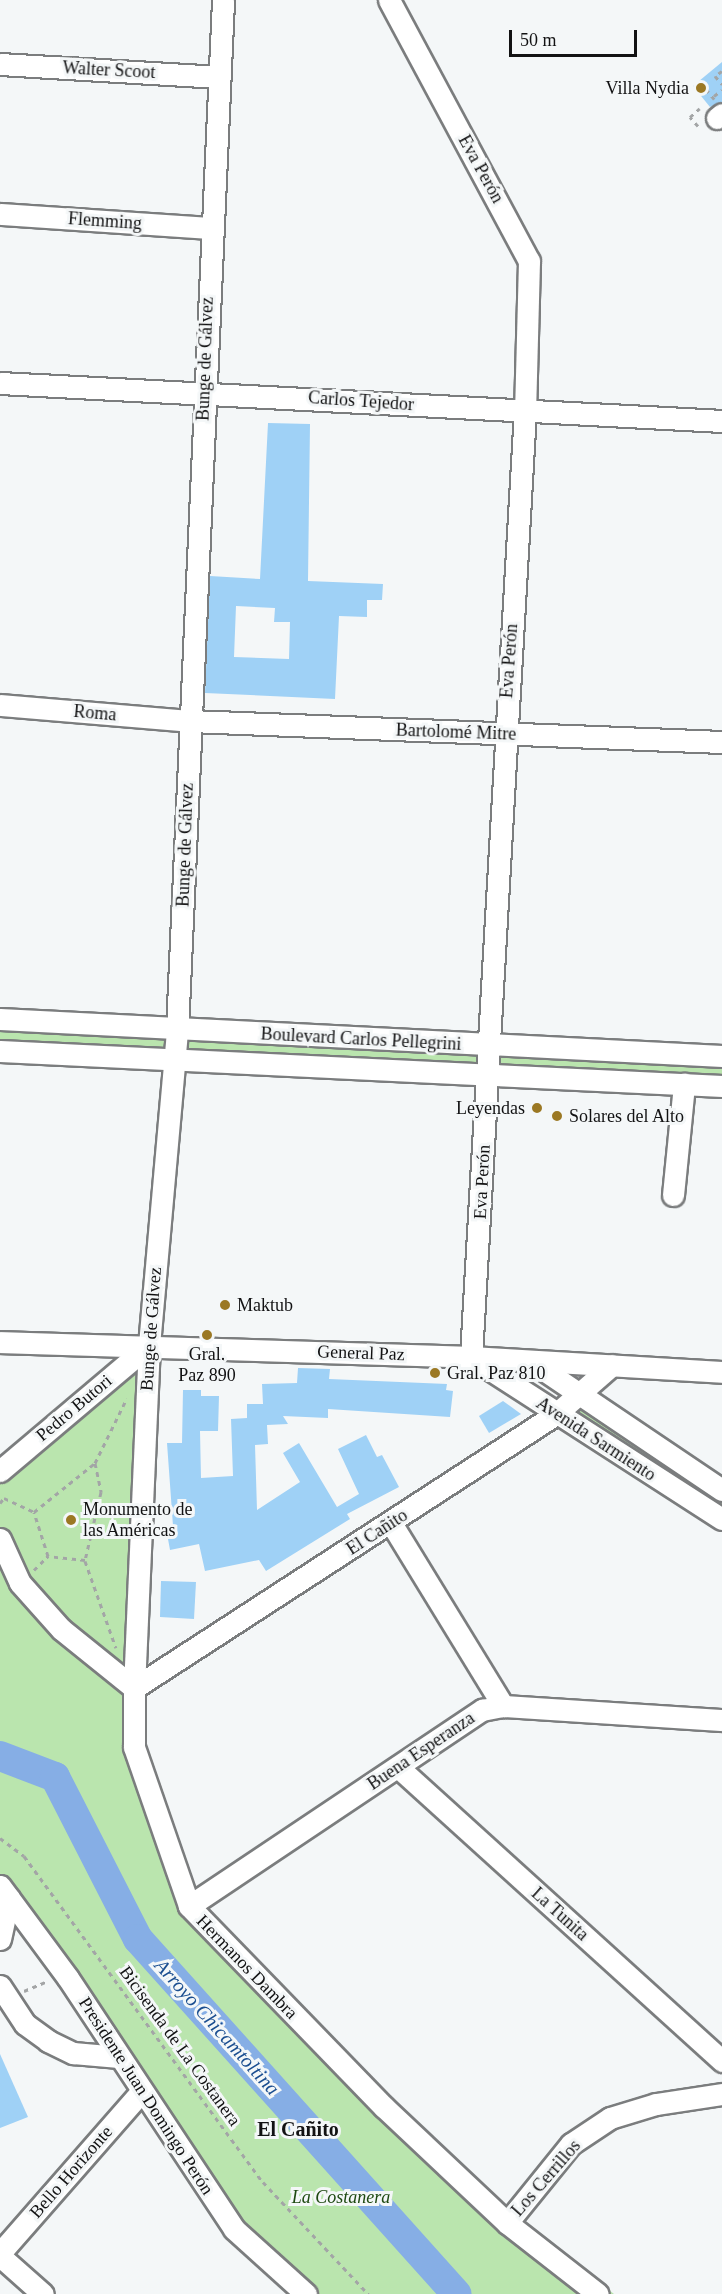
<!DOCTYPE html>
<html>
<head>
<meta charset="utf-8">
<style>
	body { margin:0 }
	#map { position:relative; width:722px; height:2294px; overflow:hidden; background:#f4f7f8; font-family:"Times New Roman",serif }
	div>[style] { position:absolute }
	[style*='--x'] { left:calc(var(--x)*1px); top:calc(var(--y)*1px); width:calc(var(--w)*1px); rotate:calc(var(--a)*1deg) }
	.green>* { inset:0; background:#bae5ae }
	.river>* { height:30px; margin:-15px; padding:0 15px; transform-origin:15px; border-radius:15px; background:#86aee5 }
	.building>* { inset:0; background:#9fd1f6 }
	.path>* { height:3px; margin-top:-1.5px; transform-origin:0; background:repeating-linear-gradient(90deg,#a3a5a6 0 4.5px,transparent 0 9px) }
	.roads { filter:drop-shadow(2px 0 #7b7d7e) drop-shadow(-2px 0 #7b7d7e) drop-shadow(0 2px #7b7d7e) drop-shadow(0 -2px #7b7d7e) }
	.minor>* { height:21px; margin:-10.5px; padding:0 10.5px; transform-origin:10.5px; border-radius:10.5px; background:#fff }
	.dots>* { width:16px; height:16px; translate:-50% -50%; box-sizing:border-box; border:3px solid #f4f7f8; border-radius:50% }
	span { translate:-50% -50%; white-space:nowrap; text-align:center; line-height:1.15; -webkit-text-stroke:6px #f4f7f8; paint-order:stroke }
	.street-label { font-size:18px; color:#121213 }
	.poi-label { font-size:18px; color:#121213 }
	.right { translate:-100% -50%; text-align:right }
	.left { translate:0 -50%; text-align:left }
	.park-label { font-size:18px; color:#1e4911; font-style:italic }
	.water-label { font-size:20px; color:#1b4e90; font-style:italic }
	.neighbourhood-label { font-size:20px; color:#121213; font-weight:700 }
	.scale { position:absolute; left:509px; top:30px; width:128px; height:27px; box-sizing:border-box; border:3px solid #121213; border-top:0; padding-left:8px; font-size:18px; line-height:21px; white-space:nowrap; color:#121213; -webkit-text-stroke:4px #f4f7f8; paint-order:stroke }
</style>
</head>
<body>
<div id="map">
	<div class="green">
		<div style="clip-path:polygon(0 1021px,722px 1056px,722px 1086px,0 1051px)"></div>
		<div style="clip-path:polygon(149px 1345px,134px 1688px,19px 1584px,46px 1631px,127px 1690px,178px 1912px,384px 2107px,614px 2294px,307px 2294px,272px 2266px,0 1884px,0 1471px)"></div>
		<div style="clip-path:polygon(578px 1396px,722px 1490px,722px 1519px,556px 1414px)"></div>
	</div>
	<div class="river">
		<div style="--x:0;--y:1756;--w:59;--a:20.9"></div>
		<div style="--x:55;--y:1777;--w:182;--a:62.9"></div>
		<div style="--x:138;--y:1939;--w:477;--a:48.1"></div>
	</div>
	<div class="building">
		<div style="clip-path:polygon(722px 62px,722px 102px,710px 107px,693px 86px)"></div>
		<div style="clip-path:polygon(evenodd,268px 423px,310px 424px,308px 581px,383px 584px,382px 600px,367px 600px,367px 617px,339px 616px,335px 699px,205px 693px,210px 576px,260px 579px,268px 423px,236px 606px,275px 608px,274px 622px,290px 622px,289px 659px,234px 657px,236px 606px)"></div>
		<div style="clip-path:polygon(298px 1368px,330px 1369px,329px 1379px,447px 1384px,446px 1390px,453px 1391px,450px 1417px,328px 1409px,328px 1418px,283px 1416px,288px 1424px,267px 1425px,268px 1444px,255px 1445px,257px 1510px,300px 1482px,283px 1453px,299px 1443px,337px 1507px,359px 1494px,338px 1449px,366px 1435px,377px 1457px,382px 1455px,399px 1487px,347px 1514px,350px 1519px,266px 1571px,259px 1560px,205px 1571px,199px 1544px,170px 1550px,166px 1528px,173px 1526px,167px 1443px,182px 1443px,183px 1390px,201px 1390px,201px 1396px,219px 1396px,218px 1431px,200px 1431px,201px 1478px,233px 1476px,231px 1419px,247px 1418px,247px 1404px,263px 1404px,262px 1384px,297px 1383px)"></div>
		<div style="clip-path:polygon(503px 1401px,521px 1414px,489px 1433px,479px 1416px)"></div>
		<div style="clip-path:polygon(161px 1581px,196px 1582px,194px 1619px,160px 1617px)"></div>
		<div style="clip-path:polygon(0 2054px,28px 2117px,0 2128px)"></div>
	</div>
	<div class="path">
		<div style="--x:722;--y:71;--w:9;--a:144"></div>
		<div style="--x:715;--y:76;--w:11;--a:49"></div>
		<div style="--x:706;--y:89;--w:13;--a:51"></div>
		<div style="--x:714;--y:96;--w:10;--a:-37"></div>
		<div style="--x:698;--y:126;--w:12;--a:-132"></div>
		<div style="--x:690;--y:117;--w:13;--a:-42"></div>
		<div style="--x:95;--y:1463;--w:30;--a:78"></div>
		<div style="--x:101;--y:1492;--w:70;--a:103.2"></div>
		<div style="--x:85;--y:1560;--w:37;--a:-174"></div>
		<div style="--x:48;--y:1556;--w:46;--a:-107.7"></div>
		<div style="--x:34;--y:1512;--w:78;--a:-38.8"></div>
		<div style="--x:95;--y:1463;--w:72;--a:-63.8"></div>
		<div style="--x:0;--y:1503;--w:6;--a:-51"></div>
		<div style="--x:4;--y:1498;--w:33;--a:25"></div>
		<div style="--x:85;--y:1561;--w:92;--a:70.4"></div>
		<div style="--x:34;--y:1570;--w:20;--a:-45"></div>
		<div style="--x:0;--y:1838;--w:30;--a:37"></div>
		<div style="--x:24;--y:1856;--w:404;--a:53.8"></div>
		<div style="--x:263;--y:2182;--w:154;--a:46.8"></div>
		<div style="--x:24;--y:1991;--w:26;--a:-23"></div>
	</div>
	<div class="roads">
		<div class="minor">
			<div style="--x:389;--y:0;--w:296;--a:61.8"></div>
			<div style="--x:529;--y:261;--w:150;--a:91.5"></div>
			<div style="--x:525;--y:411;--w:948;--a:93.27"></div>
			<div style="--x:0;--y:64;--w:217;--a:3.4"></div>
			<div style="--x:717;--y:118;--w:6;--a:-39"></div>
			<div style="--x:0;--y:214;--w:211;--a:3.8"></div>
			<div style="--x:0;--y:383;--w:723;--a:3.01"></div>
			<div style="--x:0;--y:705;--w:191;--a:4.8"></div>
			<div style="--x:190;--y:721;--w:532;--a:2.26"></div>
			<div style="--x:0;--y:1019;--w:723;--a:2.93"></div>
			<div style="--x:0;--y:1051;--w:723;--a:2.78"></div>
			<div style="--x:673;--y:1195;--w:112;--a:-84.3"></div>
			<div style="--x:0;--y:1342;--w:471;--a:1.8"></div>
			<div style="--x:471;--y:1357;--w:251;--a:3.4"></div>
			<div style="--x:472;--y:1358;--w:297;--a:32.8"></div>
			<div style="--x:532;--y:1362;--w:229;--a:34"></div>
			<div style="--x:0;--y:1471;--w:195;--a:-40.2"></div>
			<div style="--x:391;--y:1523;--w:215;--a:58.5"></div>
			<div style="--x:0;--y:1539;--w:48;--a:65.6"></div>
			<div style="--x:20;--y:1583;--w:62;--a:48.3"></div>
			<div style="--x:61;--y:1629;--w:94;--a:38.9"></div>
			<div style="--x:134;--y:1688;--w:59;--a:90"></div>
			<div style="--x:134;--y:1747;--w:168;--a:70.9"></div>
			<div style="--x:189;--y:1906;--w:280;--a:45.9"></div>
			<div style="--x:384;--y:2107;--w:169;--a:43.3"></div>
			<div style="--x:507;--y:2223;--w:115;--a:38"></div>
			<div style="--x:134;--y:1688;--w:343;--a:-87.5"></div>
			<div style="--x:149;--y:1345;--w:316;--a:-84.9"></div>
			<div style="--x:177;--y:1030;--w:1031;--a:-87.44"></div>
			<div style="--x:134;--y:1688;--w:503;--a:-33"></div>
			<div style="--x:556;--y:1414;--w:74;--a:-41.2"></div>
			<div style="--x:398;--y:1767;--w:438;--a:42.2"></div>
			<div style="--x:0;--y:1886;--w:114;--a:53.5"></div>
			<div style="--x:68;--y:1978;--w:301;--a:56.5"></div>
			<div style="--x:234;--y:2229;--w:97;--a:42.1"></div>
			<div style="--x:189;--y:1906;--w:353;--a:-33.8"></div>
			<div style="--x:482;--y:1710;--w:21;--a:-11"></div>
			<div style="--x:503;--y:1706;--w:219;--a:3.7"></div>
			<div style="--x:0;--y:1939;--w:42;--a:-77.6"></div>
			<div style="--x:0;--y:1986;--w:45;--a:56.7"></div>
			<div style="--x:25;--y:2024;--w:29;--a:36"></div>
			<div style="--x:48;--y:2041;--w:28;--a:26"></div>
			<div style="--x:73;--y:2053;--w:46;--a:5"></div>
			<div style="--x:507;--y:2223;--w:102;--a:-51"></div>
			<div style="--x:571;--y:2144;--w:47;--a:-33.7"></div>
			<div style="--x:610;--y:2118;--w:48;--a:-16.9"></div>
			<div style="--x:656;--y:2104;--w:67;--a:-8.6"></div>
			<div style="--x:0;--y:2253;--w:214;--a:-48.8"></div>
			<div style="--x:0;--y:2256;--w:57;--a:41.5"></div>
		</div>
	</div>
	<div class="dots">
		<div style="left:701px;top:88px;background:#9b7823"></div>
		<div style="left:537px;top:1108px;background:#9b7823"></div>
		<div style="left:557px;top:1116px;background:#9b7823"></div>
		<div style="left:225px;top:1305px;background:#9b7823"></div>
		<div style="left:207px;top:1335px;background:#9b7823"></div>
		<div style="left:435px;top:1373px;background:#9b7823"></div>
		<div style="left:71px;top:1520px;background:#9b7823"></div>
	</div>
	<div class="street-label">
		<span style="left:109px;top:70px;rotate:3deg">Walter Scoot</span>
		<span style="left:481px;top:169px;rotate:61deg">Eva Perón</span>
		<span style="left:105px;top:221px;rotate:4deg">Flemming</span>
		<span style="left:205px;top:359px;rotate:-88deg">Bunge de Gálvez</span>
		<span style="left:361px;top:401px;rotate:4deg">Carlos Tejedor</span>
		<span style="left:509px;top:661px;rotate:-86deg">Eva Perón</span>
		<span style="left:95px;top:713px;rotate:5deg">Roma</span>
		<span style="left:456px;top:732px;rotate:2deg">Bartolomé Mitre</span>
		<span style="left:185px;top:845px;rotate:-88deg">Bunge de Gálvez</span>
		<span style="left:361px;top:1039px;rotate:3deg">Boulevard Carlos Pellegrini</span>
		<span style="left:482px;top:1182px;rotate:-87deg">Eva Perón</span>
		<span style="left:151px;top:1329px;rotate:-86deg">Bunge de Gálvez</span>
		<span style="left:361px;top:1353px;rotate:2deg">General Paz</span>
		<span style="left:74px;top:1408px;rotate:-40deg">Pedro Butori</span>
		<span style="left:596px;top:1439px;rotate:33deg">Avenida Sarmiento</span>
		<span style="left:377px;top:1532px;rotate:-33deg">El Cañito</span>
		<span style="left:421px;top:1751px;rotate:-34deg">Buena Esperanza</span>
		<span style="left:560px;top:1914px;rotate:42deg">La Tunita</span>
		<span style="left:247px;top:1967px;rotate:46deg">Hermanos Dambra</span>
		<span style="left:180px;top:2046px;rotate:54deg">Bicisenda de La Costanera</span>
		<span style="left:146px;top:2096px;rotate:57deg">Presidente Juan Domingo Perón</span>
		<span style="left:71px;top:2172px;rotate:-49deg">Bello Horizonte</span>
		<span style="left:546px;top:2178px;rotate:-49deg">Los Cerrillos</span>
	</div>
	<div class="poi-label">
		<span class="right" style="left:689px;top:88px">Villa Nydia</span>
		<span class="right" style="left:525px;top:1108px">Leyendas</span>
		<span class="left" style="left:569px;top:1116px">Solares del Alto</span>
		<span class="left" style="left:237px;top:1305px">Maktub</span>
		<span style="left:207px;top:1365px">Gral.<br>Paz 890</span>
		<span class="left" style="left:447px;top:1373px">Gral. Paz 810</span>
		<span class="left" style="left:83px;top:1520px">Monumento de<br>las Américas</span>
	</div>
	<div class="park-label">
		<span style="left:341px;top:2197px">La Costanera</span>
	</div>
	<div class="water-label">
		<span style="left:217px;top:2027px;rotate:48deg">Arroyo Chicamtoltina</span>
	</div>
	<div class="neighbourhood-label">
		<span style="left:298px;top:2129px">El Cañito</span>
	</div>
	<div class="scale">50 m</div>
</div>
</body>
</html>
